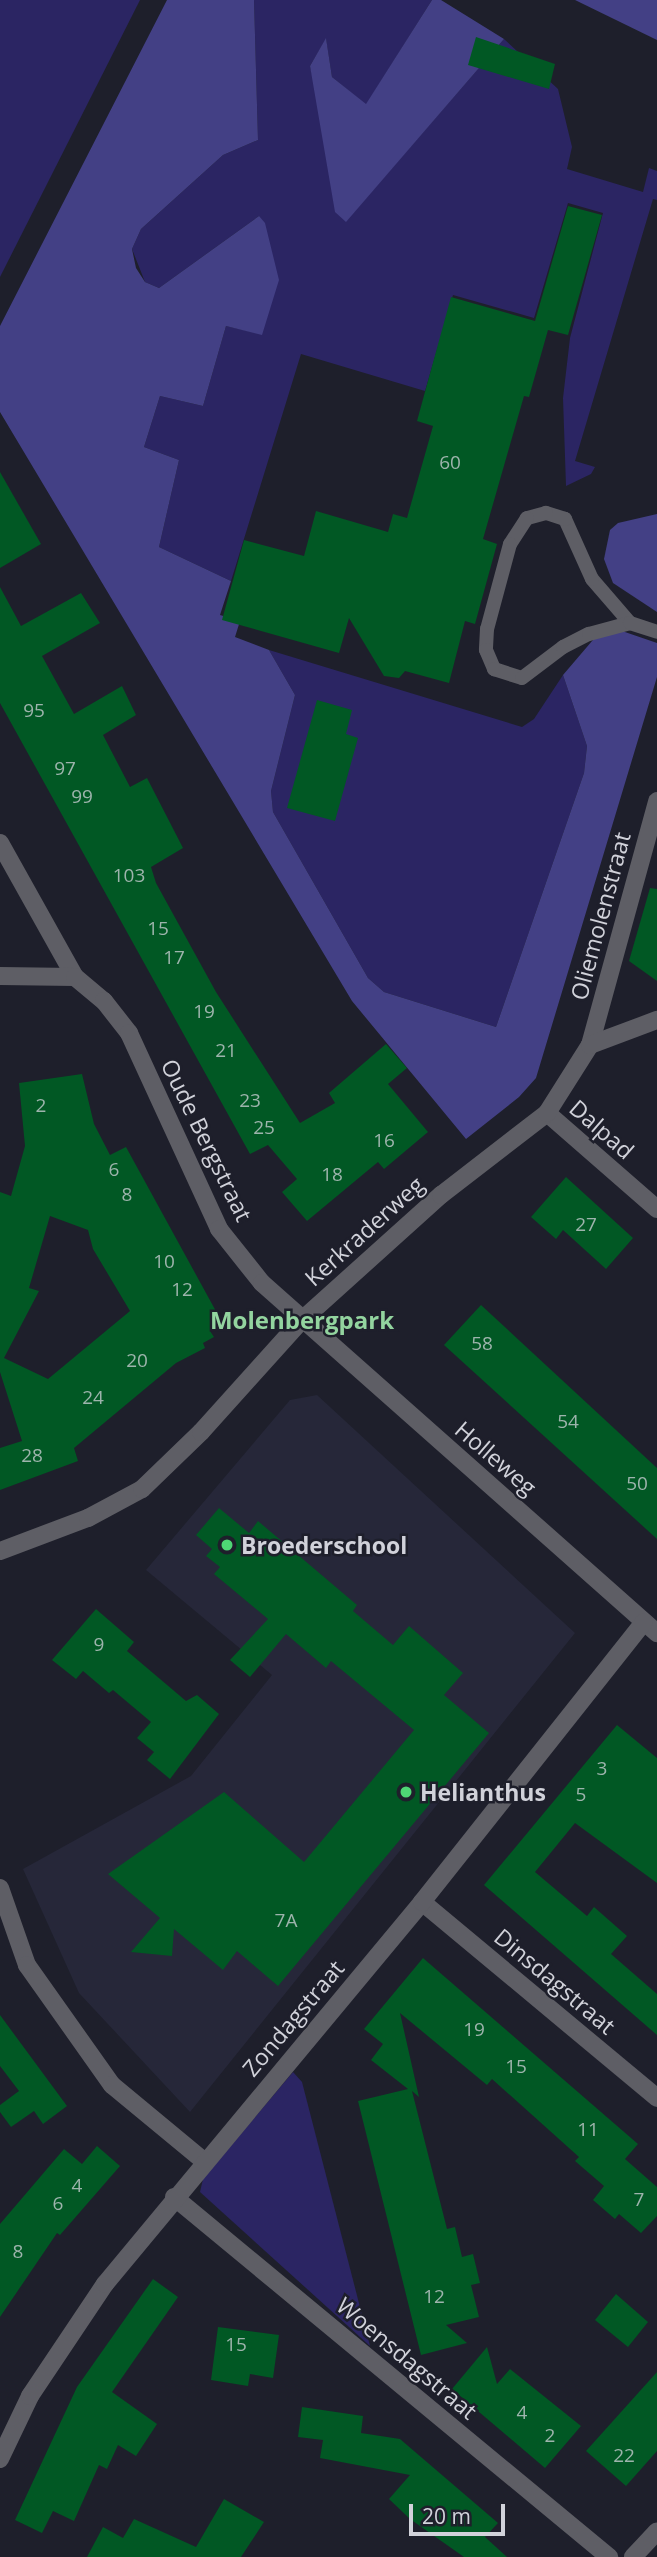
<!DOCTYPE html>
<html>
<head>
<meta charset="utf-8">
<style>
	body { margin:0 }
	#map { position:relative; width:657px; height:2557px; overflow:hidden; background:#1e1f2b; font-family:"Open Sans",sans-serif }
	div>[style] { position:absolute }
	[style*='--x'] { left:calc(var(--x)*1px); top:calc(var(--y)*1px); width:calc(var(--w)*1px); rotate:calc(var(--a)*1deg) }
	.built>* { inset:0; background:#262739 }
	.green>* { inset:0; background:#2b2563 }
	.forest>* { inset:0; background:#434085 }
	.building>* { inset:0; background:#015824 }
	.lane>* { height:14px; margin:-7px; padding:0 7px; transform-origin:7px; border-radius:7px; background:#5e5e65 }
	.street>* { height:18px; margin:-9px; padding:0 9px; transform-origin:9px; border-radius:9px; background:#5e5e65 }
	.dots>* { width:19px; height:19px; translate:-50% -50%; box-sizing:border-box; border:4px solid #1e1f2b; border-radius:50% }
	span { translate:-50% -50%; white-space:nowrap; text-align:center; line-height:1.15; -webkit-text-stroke:5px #1e1f2b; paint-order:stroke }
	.number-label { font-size:19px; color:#9db4ac }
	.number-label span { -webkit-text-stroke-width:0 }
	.street-label { font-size:23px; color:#d1d2da }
	.poi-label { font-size:23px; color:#d1d2da; font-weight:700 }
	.left { translate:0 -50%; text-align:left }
	.neighbourhood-label { font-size:24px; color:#93d49f; font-weight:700 }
	.scale { position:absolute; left:409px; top:2504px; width:96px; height:32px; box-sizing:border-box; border:4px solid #d1d2da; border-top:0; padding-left:9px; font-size:21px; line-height:24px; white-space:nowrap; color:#d1d2da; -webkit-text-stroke:5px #1e1f2b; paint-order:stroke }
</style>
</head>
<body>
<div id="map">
	<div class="built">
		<div style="clip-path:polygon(317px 1395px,575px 1633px,190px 2112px,79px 1993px,23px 1869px,191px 1776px,272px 1675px,146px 1570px,290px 1400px)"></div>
	</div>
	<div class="green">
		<div style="clip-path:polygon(0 0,140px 0,0 277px)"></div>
		<div style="clip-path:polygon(254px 0,432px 0,366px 105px,332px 77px,326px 39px,310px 66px,346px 221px,504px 39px,558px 89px,572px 147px,567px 169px,643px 192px,649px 168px,657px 171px,657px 200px,653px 199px,575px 461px,595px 467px,591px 474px,566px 486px,563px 398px,570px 338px,603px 213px,568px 203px,534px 318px,453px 295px,425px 391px,301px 354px,231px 581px,159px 547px,179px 460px,144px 447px,160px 396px,203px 406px,226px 326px,262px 334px,259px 216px,159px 288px,145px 282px,132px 249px,141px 229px,223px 155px,258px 140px)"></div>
		<div style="clip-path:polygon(269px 650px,522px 727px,534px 719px,563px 675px,587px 746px,584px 773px,496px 1027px,384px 992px,368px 978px,273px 812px,271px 791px,295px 695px)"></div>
		<div style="clip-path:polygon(293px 2072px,302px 2082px,370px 2346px,200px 2192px,203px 2179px)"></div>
	</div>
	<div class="forest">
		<div style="clip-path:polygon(167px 0,254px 0,258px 140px,223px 155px,141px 229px,132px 249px,136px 268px,145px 282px,159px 288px,259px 216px,265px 223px,279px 280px,262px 335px,226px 326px,203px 406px,160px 396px,144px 447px,179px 460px,159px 547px,231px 581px,220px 615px,240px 621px,235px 637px,269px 650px,295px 695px,271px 791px,273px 812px,368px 978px,384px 992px,496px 1027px,584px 773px,587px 746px,563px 675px,598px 634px,622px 631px,657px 643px,657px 677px,536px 1078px,519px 1097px,466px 1139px,352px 1001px,0 412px,0 326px)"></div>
		<div style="clip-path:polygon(432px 0,441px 0,504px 39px,346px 222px,335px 212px,310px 66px,326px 38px,332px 77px,366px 104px)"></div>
		<div style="clip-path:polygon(575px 0,657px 0,657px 40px)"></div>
		<div style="clip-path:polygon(657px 514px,657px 612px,613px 583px,604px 559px,610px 530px,618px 523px)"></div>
	</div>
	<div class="building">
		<div style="clip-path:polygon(476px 37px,555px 64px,549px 89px,468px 65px)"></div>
		<div style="clip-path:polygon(568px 206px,602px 215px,568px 335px,548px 330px,529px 397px,524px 396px,483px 539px,497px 544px,475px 624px,465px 621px,449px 683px,405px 671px,399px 678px,384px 676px,349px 618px,339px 653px,222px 620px,244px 540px,304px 556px,316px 511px,388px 532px,393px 514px,407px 518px,433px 426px,417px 421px,451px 297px,535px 321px)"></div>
		<div style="clip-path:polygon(0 472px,41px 544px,0 568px)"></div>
		<div style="clip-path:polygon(0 587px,21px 626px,81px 593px,100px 623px,42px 656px,74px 714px,122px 686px,136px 715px,103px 735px,130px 787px,147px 778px,183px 848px,151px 867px,156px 883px,216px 992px,300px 1123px,335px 1103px,329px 1093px,386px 1044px,407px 1068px,388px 1084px,428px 1132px,384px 1169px,378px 1162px,307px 1221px,282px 1192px,297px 1179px,268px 1145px,250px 1154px,0 703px)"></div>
		<div style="clip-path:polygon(317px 700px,352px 710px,346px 734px,358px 738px,335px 821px,287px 808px)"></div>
		<div style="clip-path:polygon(650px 888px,657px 889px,657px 981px,629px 961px)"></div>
		<div style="clip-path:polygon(evenodd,82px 1074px,94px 1124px,110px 1155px,126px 1147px,223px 1324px,210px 1331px,214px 1337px,203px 1343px,205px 1348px,176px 1363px,74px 1448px,78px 1461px,0 1490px,0 1448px,22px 1441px,0 1372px,0 1192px,11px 1196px,25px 1146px,19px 1083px,82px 1074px,50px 1216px,88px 1230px,93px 1249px,130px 1311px,48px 1379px,4px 1358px,39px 1291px,29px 1288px,50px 1216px)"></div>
		<div style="clip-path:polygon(566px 1177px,633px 1238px,606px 1269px,563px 1230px,556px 1239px,531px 1217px)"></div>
		<div style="clip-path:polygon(481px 1305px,657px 1468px,657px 1539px,444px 1345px)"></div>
		<div style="clip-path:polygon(219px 1508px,249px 1533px,258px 1521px,357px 1605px,353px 1611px,393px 1645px,409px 1626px,463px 1673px,444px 1695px,489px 1733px,278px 1986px,237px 1951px,223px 1970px,174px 1929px,172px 1956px,131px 1952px,160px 1918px,108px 1874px,224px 1792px,304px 1862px,414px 1730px,331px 1661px,326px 1668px,286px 1634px,250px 1677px,230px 1660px,268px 1619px,214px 1574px,220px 1567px,206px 1556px,212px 1549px,196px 1535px)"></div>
		<div style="clip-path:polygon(96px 1609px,134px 1642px,127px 1651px,186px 1701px,197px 1695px,219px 1714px,170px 1779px,147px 1760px,154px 1752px,137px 1738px,151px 1722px,113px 1690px,109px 1693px,83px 1671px,76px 1679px,52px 1660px)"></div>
		<div style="clip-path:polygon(617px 1725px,657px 1758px,657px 1883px,575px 1823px,535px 1872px,587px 1916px,594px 1907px,627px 1936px,611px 1954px,657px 1994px,657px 2035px,484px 1885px)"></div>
		<div style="clip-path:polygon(423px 1958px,638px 2144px,625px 2159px,657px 2187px,657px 2216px,641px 2233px,619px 2214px,615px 2219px,593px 2200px,604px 2186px,575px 2161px,579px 2157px,492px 2079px,487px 2085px,400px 2013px,419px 2097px,412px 2091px,447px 2229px,455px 2227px,462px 2257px,473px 2254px,480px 2283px,471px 2285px,479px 2317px,446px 2325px,467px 2343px,421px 2355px,358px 2101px,408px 2089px,371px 2060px,383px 2044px,364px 2029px)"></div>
		<div style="clip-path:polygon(0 2015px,67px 2106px,43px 2124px,34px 2111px,11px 2127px,0 2112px,0 2105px,19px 2091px,0 2066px)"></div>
		<div style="clip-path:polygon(97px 2146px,120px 2166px,60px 2235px,57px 2233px,0 2317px,0 2224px,64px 2149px,82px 2164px)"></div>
		<div style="clip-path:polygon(153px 2279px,178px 2297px,112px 2392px,157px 2424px,136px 2456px,118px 2445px,107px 2469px,99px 2465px,74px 2521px,53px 2511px,42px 2533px,15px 2520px,77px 2387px)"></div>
		<div style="clip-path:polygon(616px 2294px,648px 2322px,628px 2347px,595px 2320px)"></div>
		<div style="clip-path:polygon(218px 2327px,279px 2335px,273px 2378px,250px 2374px,248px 2386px,211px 2380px)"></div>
		<div style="clip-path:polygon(487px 2347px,497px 2384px,510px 2369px,581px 2426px,545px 2468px,452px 2389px)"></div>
		<div style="clip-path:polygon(657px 2372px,657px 2451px,626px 2486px,586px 2451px)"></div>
		<div style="clip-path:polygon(302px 2407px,363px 2416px,361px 2433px,400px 2439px,498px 2523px,485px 2537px,507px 2557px,464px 2557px,410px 2519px,389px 2499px,410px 2475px,320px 2458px,323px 2440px,298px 2437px)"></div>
		<div style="clip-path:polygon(224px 2499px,264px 2522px,241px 2557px,87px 2557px,103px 2527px,123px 2538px,134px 2519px,196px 2547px)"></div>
	</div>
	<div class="lane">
		<div style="--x:630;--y:623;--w:58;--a:-130.8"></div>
		<div style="--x:592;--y:579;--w:66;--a:-114.2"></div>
		<div style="--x:565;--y:519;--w:20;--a:-162"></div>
		<div style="--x:546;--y:513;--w:20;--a:165"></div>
		<div style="--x:527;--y:518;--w:31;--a:123"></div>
		<div style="--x:510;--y:544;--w:88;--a:105.1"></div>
		<div style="--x:487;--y:629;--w:21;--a:93"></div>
		<div style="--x:486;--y:650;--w:21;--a:67"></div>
		<div style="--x:494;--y:669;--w:29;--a:18"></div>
		<div style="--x:522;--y:678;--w:51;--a:-37.1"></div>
		<div style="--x:563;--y:647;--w:29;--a:-27"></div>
		<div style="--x:589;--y:634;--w:42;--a:-15"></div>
		<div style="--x:630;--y:623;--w:28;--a:18"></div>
	</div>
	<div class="street">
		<div style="--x:0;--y:843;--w:154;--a:60.8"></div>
		<div style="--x:0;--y:976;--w:75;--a:0.8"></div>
		<div style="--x:75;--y:977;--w:38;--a:40"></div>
		<div style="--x:104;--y:1001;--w:41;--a:52"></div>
		<div style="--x:129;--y:1033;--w:216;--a:65.3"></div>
		<div style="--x:219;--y:1229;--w:69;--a:51.5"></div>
		<div style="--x:262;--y:1283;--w:528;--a:41.54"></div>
		<div style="--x:590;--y:1045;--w:253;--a:-74.6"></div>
		<div style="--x:547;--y:1113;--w:146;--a:41.1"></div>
		<div style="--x:0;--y:1551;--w:94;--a:-20.6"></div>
		<div style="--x:88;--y:1518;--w:61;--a:-28.2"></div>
		<div style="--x:142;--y:1489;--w:82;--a:-44"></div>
		<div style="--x:201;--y:1432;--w:151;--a:-48"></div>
		<div style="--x:302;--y:1320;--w:187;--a:-42"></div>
		<div style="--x:441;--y:1195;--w:134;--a:-37.7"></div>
		<div style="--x:547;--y:1113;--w:80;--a:-57.7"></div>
		<div style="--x:590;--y:1045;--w:72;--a:-20.5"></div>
		<div style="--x:0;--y:1888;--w:82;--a:70.7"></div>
		<div style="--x:27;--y:1965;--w:147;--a:54.7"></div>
		<div style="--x:112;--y:2085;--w:119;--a:39.6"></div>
		<div style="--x:422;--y:1902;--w:306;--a:39.8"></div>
		<div style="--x:174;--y:2197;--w:565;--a:39.61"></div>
		<div style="--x:0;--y:2459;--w:70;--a:-64.5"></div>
		<div style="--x:30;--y:2396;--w:135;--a:-56.2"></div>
		<div style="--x:105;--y:2284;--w:496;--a:-50.3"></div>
		<div style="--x:422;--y:1902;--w:357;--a:-51.6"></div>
		<div style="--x:633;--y:2557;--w:35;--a:-47"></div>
	</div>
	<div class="dots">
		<div style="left:227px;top:1545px;background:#4ed675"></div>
		<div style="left:406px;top:1792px;background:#4ed675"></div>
	</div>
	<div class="number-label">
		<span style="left:450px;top:463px">60</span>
		<span style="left:34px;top:711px">95</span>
		<span style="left:65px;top:769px">97</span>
		<span style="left:82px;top:797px">99</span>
		<span style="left:129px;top:876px">103</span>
		<span style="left:158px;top:929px">15</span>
		<span style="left:174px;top:958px">17</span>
		<span style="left:204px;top:1012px">19</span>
		<span style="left:226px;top:1051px">21</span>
		<span style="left:250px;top:1101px">23</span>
		<span style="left:41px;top:1106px">2</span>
		<span style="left:264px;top:1128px">25</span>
		<span style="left:384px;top:1141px">16</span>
		<span style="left:114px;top:1170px">6</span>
		<span style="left:332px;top:1175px">18</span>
		<span style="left:127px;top:1195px">8</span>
		<span style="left:586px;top:1225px">27</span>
		<span style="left:164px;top:1262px">10</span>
		<span style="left:182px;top:1290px">12</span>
		<span style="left:482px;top:1344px">58</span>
		<span style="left:137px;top:1361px">20</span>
		<span style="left:93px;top:1398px">24</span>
		<span style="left:568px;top:1422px">54</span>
		<span style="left:32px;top:1456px">28</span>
		<span style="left:637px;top:1484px">50</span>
		<span style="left:99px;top:1645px">9</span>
		<span style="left:602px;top:1769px">3</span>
		<span style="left:581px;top:1795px">5</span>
		<span style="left:286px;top:1921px">7A</span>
		<span style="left:474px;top:2030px">19</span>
		<span style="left:516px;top:2067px">15</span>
		<span style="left:588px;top:2130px">11</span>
		<span style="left:77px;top:2186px">4</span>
		<span style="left:639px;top:2200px">7</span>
		<span style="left:58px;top:2204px">6</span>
		<span style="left:18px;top:2252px">8</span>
		<span style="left:434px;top:2297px">12</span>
		<span style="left:236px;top:2345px">15</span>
		<span style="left:522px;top:2413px">4</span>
		<span style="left:550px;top:2436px">2</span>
		<span style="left:624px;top:2456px">22</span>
	</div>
	<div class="street-label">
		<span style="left:600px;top:916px;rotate:-75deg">Oliemolenstraat</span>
		<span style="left:602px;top:1129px;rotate:41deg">Dalpad</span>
		<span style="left:207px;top:1140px;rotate:64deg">Oude Bergstraat</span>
		<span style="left:364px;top:1231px;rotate:-42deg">Kerkraderweg</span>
		<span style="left:496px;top:1458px;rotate:41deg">Holleweg</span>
		<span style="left:555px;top:1981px;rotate:40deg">Dinsdagstraat</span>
		<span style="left:293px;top:2018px;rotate:-50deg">Zondagstraat</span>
		<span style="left:407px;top:2358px;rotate:40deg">Woensdagstraat</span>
	</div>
	<div class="poi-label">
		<span class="left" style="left:241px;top:1545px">Broederschool</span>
		<span class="left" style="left:420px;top:1792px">Helianthus</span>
	</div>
	<div class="neighbourhood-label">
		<span style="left:302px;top:1320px">Molenbergpark</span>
	</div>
	<div class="scale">20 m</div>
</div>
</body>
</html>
